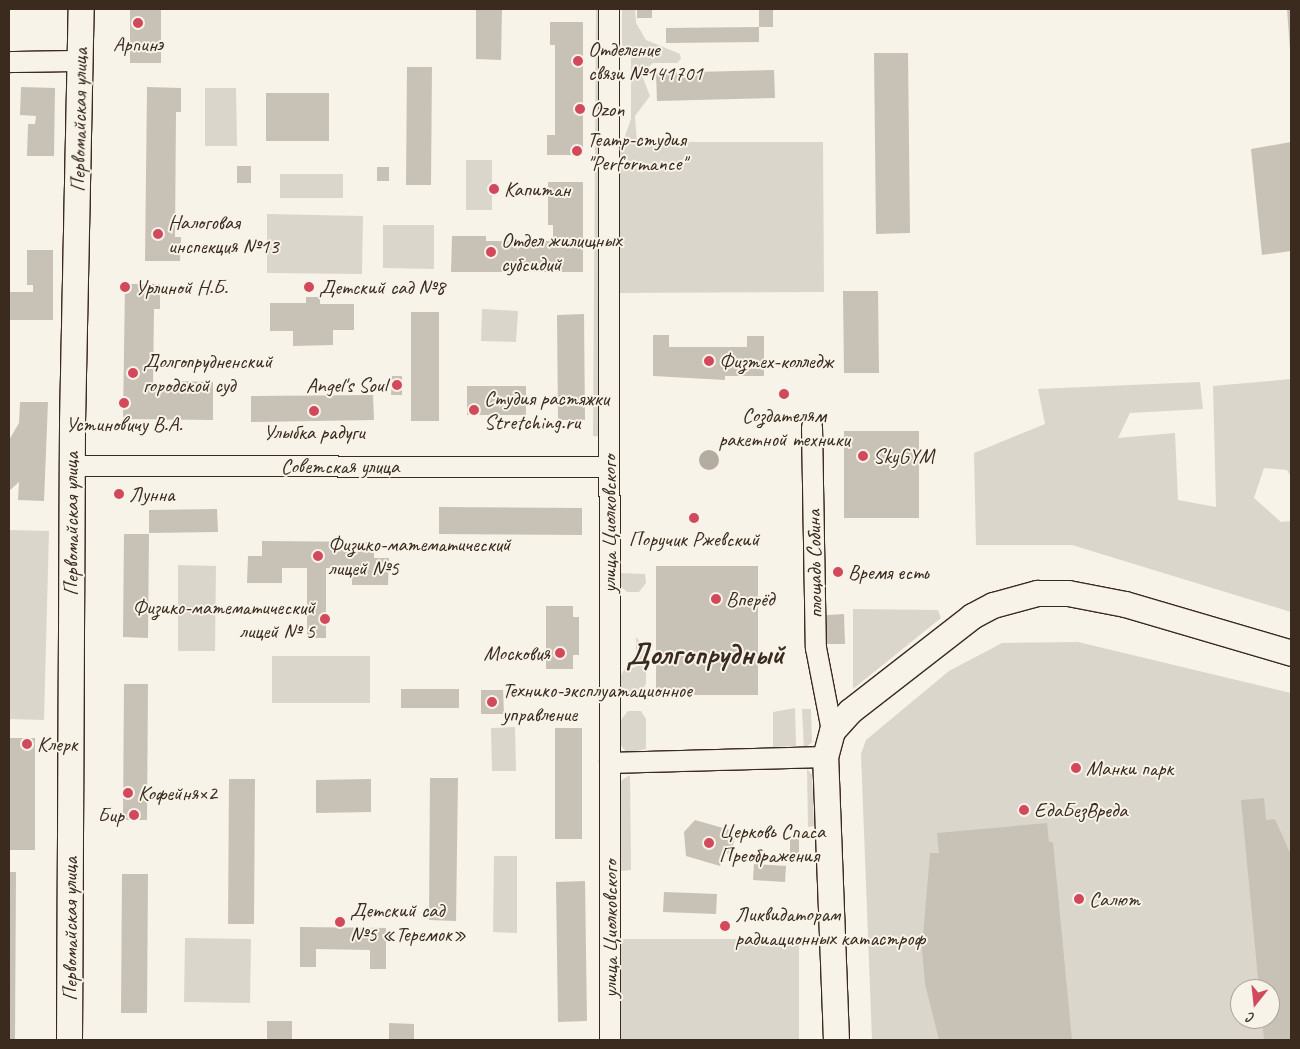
<!DOCTYPE html>
<html>
<head>
<meta charset="utf-8">
<style>
	body { margin:0 }
	#map { position:relative; width:1300px; height:1049px; overflow:hidden; background:#f7f3e8; font-family:Caveat,sans-serif }
	div>[style] { position:absolute }
	[style*='--x'] { left:calc(var(--x)*1px); top:calc(var(--y)*1px); width:calc(var(--w)*1px); rotate:calc(var(--a)*1deg) }
	.green>* { inset:0; background:#dbd6cb }
	.water>* { inset:0; background:#b4aca0 }
	.round { border-radius:50% }
	.building>* { inset:0; background:#c8c1b6 }
	.roads { filter:drop-shadow(1px 0 #3b2a1e) drop-shadow(-1px 0 #3b2a1e) drop-shadow(0 1px #3b2a1e) drop-shadow(0 -1px #3b2a1e) }
	.minor>* { height:20px; margin:-10px; padding:0 10px; transform-origin:10px; border-radius:10px; background:#f7f3e8 }
	.major>* { height:25px; margin:-12.5px; padding:0 12.5px; transform-origin:12.5px; border-radius:12.5px; background:#f7f3e8 }
	.dots>* { width:14px; height:14px; translate:-50% -50%; box-sizing:border-box; border:2px solid #f7f3e8; border-radius:50% }
	span { translate:-50% -50%; white-space:nowrap; text-align:center; line-height:1.15; -webkit-text-stroke:4px #f7f3e8; paint-order:stroke }
	.poi-label { font-size:21px; color:#3b2a1e }
	.left { translate:0 -50%; text-align:left }
	.right { translate:-100% -50%; text-align:right }
	.street-label { font-size:21px; color:#3b2a1e }
	.town-label { font-size:31px; color:#3b2a1e; font-weight:700 }
	.frame { position:absolute; inset:0; border:10px solid #3b2a1e; pointer-events:none }
	.north { position:absolute; left:1230px; top:979px; width:50px; height:50px; box-sizing:border-box; background:#f7f3e8; border:1px solid #aca397; border-radius:50%; rotate:196deg; font-size:14px; font-weight:700; line-height:20px; text-align:center; color:#3b2a1e }
	.north::after { content:''; display:block; margin:auto; width:18px; height:22px; background:#d1495b; clip-path:polygon(50% 0,100% 100%,50% 72%,0 100%) }
</style>
</head>
<body>
<div id="map">
	<div class="green">
		<div style="clip-path:polygon(596px 9px,603px 9px,603px 437px,593px 436px)"></div>
		<div style="clip-path:polygon(622px 9px,635px 9px,636px 23px,646px 40px,680px 54px,681px 59px,677px 63px,653px 63px,641px 73px,650px 96px,635px 116px,637px 142px,823px 142px,824px 292px,616px 293px,618px 143px,623px 142px,631px 119px,631px 56px,622px 45px)"></div>
		<div style="clip-path:polygon(205px 88px,236px 88px,237px 146px,205px 146px)"></div>
		<div style="clip-path:polygon(466px 160px,492px 160px,492px 210px,466px 210px)"></div>
		<div style="clip-path:polygon(280px 174px,343px 174px,343px 198px,280px 198px)"></div>
		<div style="clip-path:polygon(267px 214px,363px 216px,362px 274px,267px 273px)"></div>
		<div style="clip-path:polygon(383px 225px,434px 225px,434px 269px,383px 268px)"></div>
		<div style="clip-path:polygon(482px 309px,518px 311px,516px 342px,481px 341px)"></div>
		<div style="clip-path:polygon(1291px 379px,1291px 477px,1287px 470px,1264px 468px,1254px 498px,1281px 522px,1291px 521px,1291px 612px,1072px 545px,976px 545px,974px 453px,1045px 424px,1038px 389px,1200px 382px,1203px 409px,1130px 413px,1118px 438px,1175px 433px,1178px 500px,1216px 507px,1213px 386px)"></div>
		<div style="clip-path:polygon(9px 530px,49px 531px,44px 720px,9px 719px)"></div>
		<div style="clip-path:polygon(178px 565px,216px 566px,215px 651px,178px 651px)"></div>
		<div style="clip-path:polygon(620px 573px,645px 574px,646px 583px,639px 592px,627px 592px,619px 585px)"></div>
		<div style="clip-path:polygon(853px 609px,938px 610px,941px 618px,853px 689px)"></div>
		<div style="clip-path:polygon(636px 637px,646px 650px,646px 684px,641px 691px,630px 693px,621px 689px,619px 678px,624px 670px,636px 667px)"></div>
		<div style="clip-path:polygon(evenodd,1078px 642px,1291px 693px,1291px 1040px,872px 1040px,861px 754px,866px 740px,949px 671px,1002px 643px,1078px 642px,1240px 989px,1270px 989px,1270px 1019px,1240px 1019px,1240px 989px)"></div>
		<div style="clip-path:polygon(272px 656px,370px 656px,370px 703px,272px 703px)"></div>
		<div style="clip-path:polygon(795px 708px,796px 746px,773px 747px,773px 712px)"></div>
		<div style="clip-path:polygon(802px 709px,811px 709px,812px 742px,804px 749px)"></div>
		<div style="clip-path:polygon(628px 711px,641px 711px,646px 719px,646px 749px,627px 753px,620px 744px,620px 721px)"></div>
		<div style="clip-path:polygon(515px 727px,516px 771px,492px 771px,491px 728px)"></div>
		<div style="clip-path:polygon(807px 769px,812px 775px,814px 826px,808px 827px)"></div>
		<div style="clip-path:polygon(630px 775px,631px 870px,620px 871px,619px 789px,622px 780px)"></div>
		<div style="clip-path:polygon(494px 856px,517px 856px,517px 933px,493px 932px)"></div>
		<div style="clip-path:polygon(185px 938px,251px 939px,250px 1003px,184px 1002px)"></div>
		<div style="clip-path:polygon(621px 939px,799px 939px,799px 1040px,621px 1040px)"></div>
	</div>
	<div class="water">
		<div class="round" style="left:699px;top:450px;width:20px;height:20px"></div>
	</div>
	<div class="building">
		<div style="clip-path:polygon(130px 9px,161px 9px,161px 63px,130px 63px)"></div>
		<div style="clip-path:polygon(476px 9px,502px 9px,501px 60px,476px 59px)"></div>
		<div style="clip-path:polygon(637px 9px,652px 9px,652px 18px,637px 18px)"></div>
		<div style="clip-path:polygon(759px 9px,773px 9px,773px 27px,759px 27px,759px 42px,666px 43px,666px 28px,759px 27px)"></div>
		<div style="clip-path:polygon(1287px 9px,1291px 9px,1291px 50px,1290px 50px)"></div>
		<div style="clip-path:polygon(550px 22px,583px 22px,583px 155px,547px 155px,547px 135px,555px 135px,555px 45px,550px 45px)"></div>
		<div style="clip-path:polygon(874px 53px,908px 53px,910px 233px,876px 234px)"></div>
		<div style="clip-path:polygon(407px 67px,432px 67px,431px 185px,406px 185px)"></div>
		<div style="clip-path:polygon(774px 70px,775px 98px,657px 101px,656px 73px)"></div>
		<div style="clip-path:polygon(21px 87px,55px 88px,54px 156px,27px 156px,28px 124px,35px 124px,36px 116px,20px 115px)"></div>
		<div style="clip-path:polygon(147px 87px,181px 88px,181px 112px,176px 112px,175px 237px,181px 237px,180px 261px,145px 261px)"></div>
		<div style="clip-path:polygon(266px 93px,329px 93px,329px 141px,266px 141px)"></div>
		<div style="clip-path:polygon(1291px 142px,1291px 251px,1262px 255px,1251px 149px)"></div>
		<div style="clip-path:polygon(237px 166px,251px 166px,251px 183px,237px 183px)"></div>
		<div style="clip-path:polygon(377px 167px,389px 167px,389px 181px,377px 181px)"></div>
		<div style="clip-path:polygon(548px 182px,583px 182px,583px 272px,451px 272px,452px 236px,486px 236px,486px 241px,553px 241px,553px 225px,548px 225px)"></div>
		<div style="clip-path:polygon(27px 250px,53px 250px,53px 320px,9px 320px,9px 292px,33px 292px,33px 285px,27px 285px)"></div>
		<div style="clip-path:polygon(125px 284px,160px 284px,160px 309px,154px 309px,153px 388px,177px 388px,177px 381px,213px 382px,213px 420px,123px 419px)"></div>
		<div style="clip-path:polygon(843px 291px,878px 291px,879px 373px,844px 373px)"></div>
		<div style="clip-path:polygon(306px 297px,320px 297px,320px 304px,354px 304px,354px 330px,333px 330px,333px 345px,293px 346px,293px 331px,270px 331px,270px 303px,306px 303px)"></div>
		<div style="clip-path:polygon(411px 312px,439px 312px,439px 421px,411px 421px)"></div>
		<div style="clip-path:polygon(584px 314px,585px 420px,558px 420px,557px 315px)"></div>
		<div style="clip-path:polygon(653px 335px,669px 335px,669px 347px,747px 347px,747px 336px,764px 336px,764px 376px,725px 376px,725px 380px,653px 376px)"></div>
		<div style="clip-path:polygon(392px 376px,402px 376px,402px 395px,391px 395px)"></div>
		<div style="clip-path:polygon(467px 386px,526px 386px,526px 415px,467px 415px)"></div>
		<div style="clip-path:polygon(373px 395px,374px 420px,251px 422px,251px 396px)"></div>
		<div style="clip-path:polygon(20px 402px,48px 402px,44px 501px,18px 500px,19px 482px,9px 491px,9px 440px,19px 423px)"></div>
		<div style="clip-path:polygon(844px 431px,919px 431px,919px 518px,844px 518px)"></div>
		<div style="clip-path:polygon(439px 507px,582px 508px,582px 535px,439px 534px)"></div>
		<div style="clip-path:polygon(217px 509px,218px 532px,149px 533px,149px 510px)"></div>
		<div style="clip-path:polygon(124px 534px,149px 534px,148px 638px,123px 637px)"></div>
		<div style="clip-path:polygon(262px 541px,374px 542px,374px 558px,389px 558px,388px 585px,352px 585px,352px 568px,326px 568px,326px 638px,307px 638px,307px 568px,282px 568px,282px 583px,247px 583px,248px 556px,262px 556px)"></div>
		<div style="clip-path:polygon(656px 566px,758px 566px,758px 695px,656px 695px)"></div>
		<div style="clip-path:polygon(546px 606px,573px 606px,573px 617px,579px 617px,579px 655px,573px 655px,573px 669px,546px 669px)"></div>
		<div style="clip-path:polygon(844px 614px,845px 644px,827px 644px,827px 615px)"></div>
		<div style="clip-path:polygon(124px 684px,148px 684px,147px 820px,123px 820px)"></div>
		<div style="clip-path:polygon(401px 689px,459px 689px,459px 708px,401px 708px)"></div>
		<div style="clip-path:polygon(481px 690px,503px 690px,504px 714px,481px 714px)"></div>
		<div style="clip-path:polygon(555px 728px,582px 728px,582px 839px,555px 839px)"></div>
		<div style="clip-path:polygon(10px 738px,35px 738px,35px 850px,10px 850px)"></div>
		<div style="clip-path:polygon(430px 778px,458px 778px,456px 921px,429px 920px)"></div>
		<div style="clip-path:polygon(229px 779px,255px 779px,254px 924px,228px 924px)"></div>
		<div style="clip-path:polygon(371px 779px,371px 812px,316px 813px,316px 780px)"></div>
		<div style="clip-path:polygon(1264px 798px,1266px 820px,1275px 819px,1291px 855px,1291px 1040px,1264px 1040px,1262px 1019px,1270px 1019px,1270px 989px,1259px 989px,1241px 800px)"></div>
		<div style="clip-path:polygon(1029px 805px,1030px 813px,1018px 815px,1017px 806px)"></div>
		<div style="clip-path:polygon(695px 820px,737px 832px,730px 854px,724px 853px,720px 866px,686px 856px,684px 832px)"></div>
		<div style="clip-path:polygon(1047px 823px,1049px 842px,1053px 842px,1072px 1040px,939px 1040px,925px 984px,922px 949px,930px 853px,939px 853px,937px 833px)"></div>
		<div style="clip-path:polygon(790px 839px,799px 839px,799px 862px,790px 862px)"></div>
		<div style="clip-path:polygon(754px 864px,786px 866px,785px 882px,753px 880px)"></div>
		<div style="clip-path:polygon(9px 872px,16px 872px,15px 1040px,9px 1040px)"></div>
		<div style="clip-path:polygon(122px 874px,148px 874px,147px 1013px,121px 1013px)"></div>
		<div style="clip-path:polygon(585px 881px,587px 1021px,558px 1022px,556px 882px)"></div>
		<div style="clip-path:polygon(664px 892px,717px 894px,716px 914px,663px 912px)"></div>
		<div style="clip-path:polygon(300px 927px,386px 928px,386px 969px,370px 969px,370px 950px,316px 949px,316px 967px,300px 967px)"></div>
		<div style="clip-path:polygon(267px 1021px,292px 1021px,292px 1040px,267px 1040px)"></div>
		<div style="clip-path:polygon(389px 1023px,414px 1024px,414px 1040px,389px 1040px)"></div>
	</div>
	<div class="roads">
		<div class="minor">
			<div style="--x:609;--y:9;--w:1031;--a:89.94"></div>
			<div style="--x:9;--y:62;--w:71;--a:-0.8"></div>
			<div style="--x:812;--y:427;--w:221;--a:89"></div>
			<div style="--x:816;--y:648;--w:85;--a:79.1"></div>
			<div style="--x:72;--y:466;--w:537;--a:0.11"></div>
			<div style="--x:610;--y:763;--w:215;--a:-1.6"></div>
		</div>
		<div class="major">
			<div style="--x:69;--y:1040;--w:618;--a:-89.72"></div>
			<div style="--x:72;--y:422;--w:413;--a:-88.8"></div>
			<div style="--x:836;--y:1040;--w:283;--a:-92.2"></div>
			<div style="--x:825;--y:757;--w:27;--a:-75"></div>
			<div style="--x:832;--y:731;--w:27;--a:-48"></div>
			<div style="--x:850;--y:711;--w:155;--a:-37.9"></div>
			<div style="--x:972;--y:616;--w:24;--a:-28"></div>
			<div style="--x:993;--y:605;--w:46;--a:-15.3"></div>
			<div style="--x:1037;--y:593;--w:31;--a:0"></div>
			<div style="--x:1068;--y:593;--w:58;--a:10.9"></div>
			<div style="--x:1125;--y:604;--w:173;--a:16.4"></div>
		</div>
	</div>
	<div class="dots">
		<div style="left:138px;top:23px;background:#d1495b"></div>
		<div style="left:578px;top:61px;background:#d1495b"></div>
		<div style="left:580px;top:109px;background:#d1495b"></div>
		<div style="left:577px;top:151px;background:#d1495b"></div>
		<div style="left:494px;top:189px;background:#d1495b"></div>
		<div style="left:158px;top:234px;background:#d1495b"></div>
		<div style="left:491px;top:252px;background:#d1495b"></div>
		<div style="left:125px;top:287px;background:#d1495b"></div>
		<div style="left:309px;top:287px;background:#d1495b"></div>
		<div style="left:709px;top:361px;background:#d1495b"></div>
		<div style="left:133px;top:373px;background:#d1495b"></div>
		<div style="left:397px;top:385px;background:#d1495b"></div>
		<div style="left:784px;top:394px;background:#d1495b"></div>
		<div style="left:124px;top:403px;background:#d1495b"></div>
		<div style="left:474px;top:410px;background:#d1495b"></div>
		<div style="left:314px;top:411px;background:#d1495b"></div>
		<div style="left:863px;top:456px;background:#d1495b"></div>
		<div style="left:119px;top:494px;background:#d1495b"></div>
		<div style="left:694px;top:518px;background:#d1495b"></div>
		<div style="left:318px;top:556px;background:#d1495b"></div>
		<div style="left:838px;top:572px;background:#d1495b"></div>
		<div style="left:716px;top:599px;background:#d1495b"></div>
		<div style="left:325px;top:619px;background:#d1495b"></div>
		<div style="left:560px;top:653px;background:#d1495b"></div>
		<div style="left:492px;top:702px;background:#d1495b"></div>
		<div style="left:27px;top:744px;background:#d1495b"></div>
		<div style="left:1076px;top:768px;background:#d1495b"></div>
		<div style="left:128px;top:793px;background:#d1495b"></div>
		<div style="left:1024px;top:810px;background:#d1495b"></div>
		<div style="left:134px;top:815px;background:#d1495b"></div>
		<div style="left:709px;top:843px;background:#d1495b"></div>
		<div style="left:1079px;top:899px;background:#d1495b"></div>
		<div style="left:340px;top:922px;background:#d1495b"></div>
		<div style="left:725px;top:926px;background:#d1495b"></div>
	</div>
	<div class="poi-label">
		<span style="left:138px;top:44px">Арпинэ</span>
		<span class="left" style="left:588px;top:61px">Отделение<br>связи №141701</span>
		<span class="left" style="left:590px;top:109px">Ozon</span>
		<span class="left" style="left:587px;top:151px">Театр-студия<br>"Performance"</span>
		<span class="left" style="left:504px;top:189px">Капитан</span>
		<span class="left" style="left:168px;top:234px">Налоговая<br>инспекция №13</span>
		<span class="left" style="left:501px;top:252px">Отдел жилищных<br>субсидий</span>
		<span class="left" style="left:135px;top:287px">Урлиной Н.Б.</span>
		<span class="left" style="left:319px;top:287px">Детский сад №8</span>
		<span class="left" style="left:143px;top:373px">Долгопрудненский<br>городской суд</span>
		<span class="left" style="left:719px;top:361px">Физтех-колледж</span>
		<span class="right" style="left:387px;top:385px">Angel's Soul</span>
		<span class="left" style="left:484px;top:410px">Студия растяжки<br>Stretching.ru</span>
		<span style="left:784px;top:427px">Создателям<br>ракетной техники</span>
		<span style="left:124px;top:424px">Устиновичу В.А.</span>
		<span style="left:314px;top:432px">Улыбка радуги</span>
		<span class="left" style="left:873px;top:456px">SkyGYM</span>
		<span class="left" style="left:129px;top:494px">Лунна</span>
		<span style="left:694px;top:539px">Поручик Ржевский</span>
		<span class="left" style="left:328px;top:556px">Физико-математический<br>лицей №5</span>
		<span class="left" style="left:848px;top:572px">Время есть</span>
		<span class="left" style="left:726px;top:599px">Вперёд</span>
		<span class="right" style="left:315px;top:619px">Физико-математический<br>лицей № 5</span>
		<span class="right" style="left:550px;top:653px">Московия</span>
		<span class="left" style="left:502px;top:702px">Технико-эксплуатационное<br>управление</span>
		<span class="left" style="left:37px;top:744px">Клерк</span>
		<span class="left" style="left:1086px;top:768px">Манки парк</span>
		<span class="left" style="left:138px;top:793px">Кофейня×2</span>
		<span class="left" style="left:1034px;top:810px">ЕдаБезВреда</span>
		<span class="right" style="left:124px;top:815px">Бир</span>
		<span class="left" style="left:719px;top:843px">Церковь Спаса<br>Преображения</span>
		<span class="left" style="left:1089px;top:899px">Салют</span>
		<span class="left" style="left:350px;top:922px">Детский сад<br>№5 «Теремок»</span>
		<span class="left" style="left:735px;top:926px">Ликвидаторам<br>радиационных катастроф</span>
	</div>
	<div class="street-label">
		<span style="left:79px;top:120px;rotate:-89deg">Первомайская улица</span>
		<span style="left:340px;top:466px">Советская улица</span>
		<span style="left:71px;top:524px;rotate:-90deg">Первомайская улица</span>
		<span style="left:609px;top:524px;rotate:-90deg">улица Циолковского</span>
		<span style="left:814px;top:564px;rotate:-91deg">площадь Собина</span>
		<span style="left:70px;top:929px;rotate:-90deg">Первомайская улица</span>
		<span style="left:610px;top:929px;rotate:-90deg">улица Циолковского</span>
	</div>
	<div class="town-label">
		<span style="left:705px;top:654px">Долгопрудный</span>
	</div>
	<div class="frame"></div>
	<div class="north">С</div>
</div>
</body>
</html>
